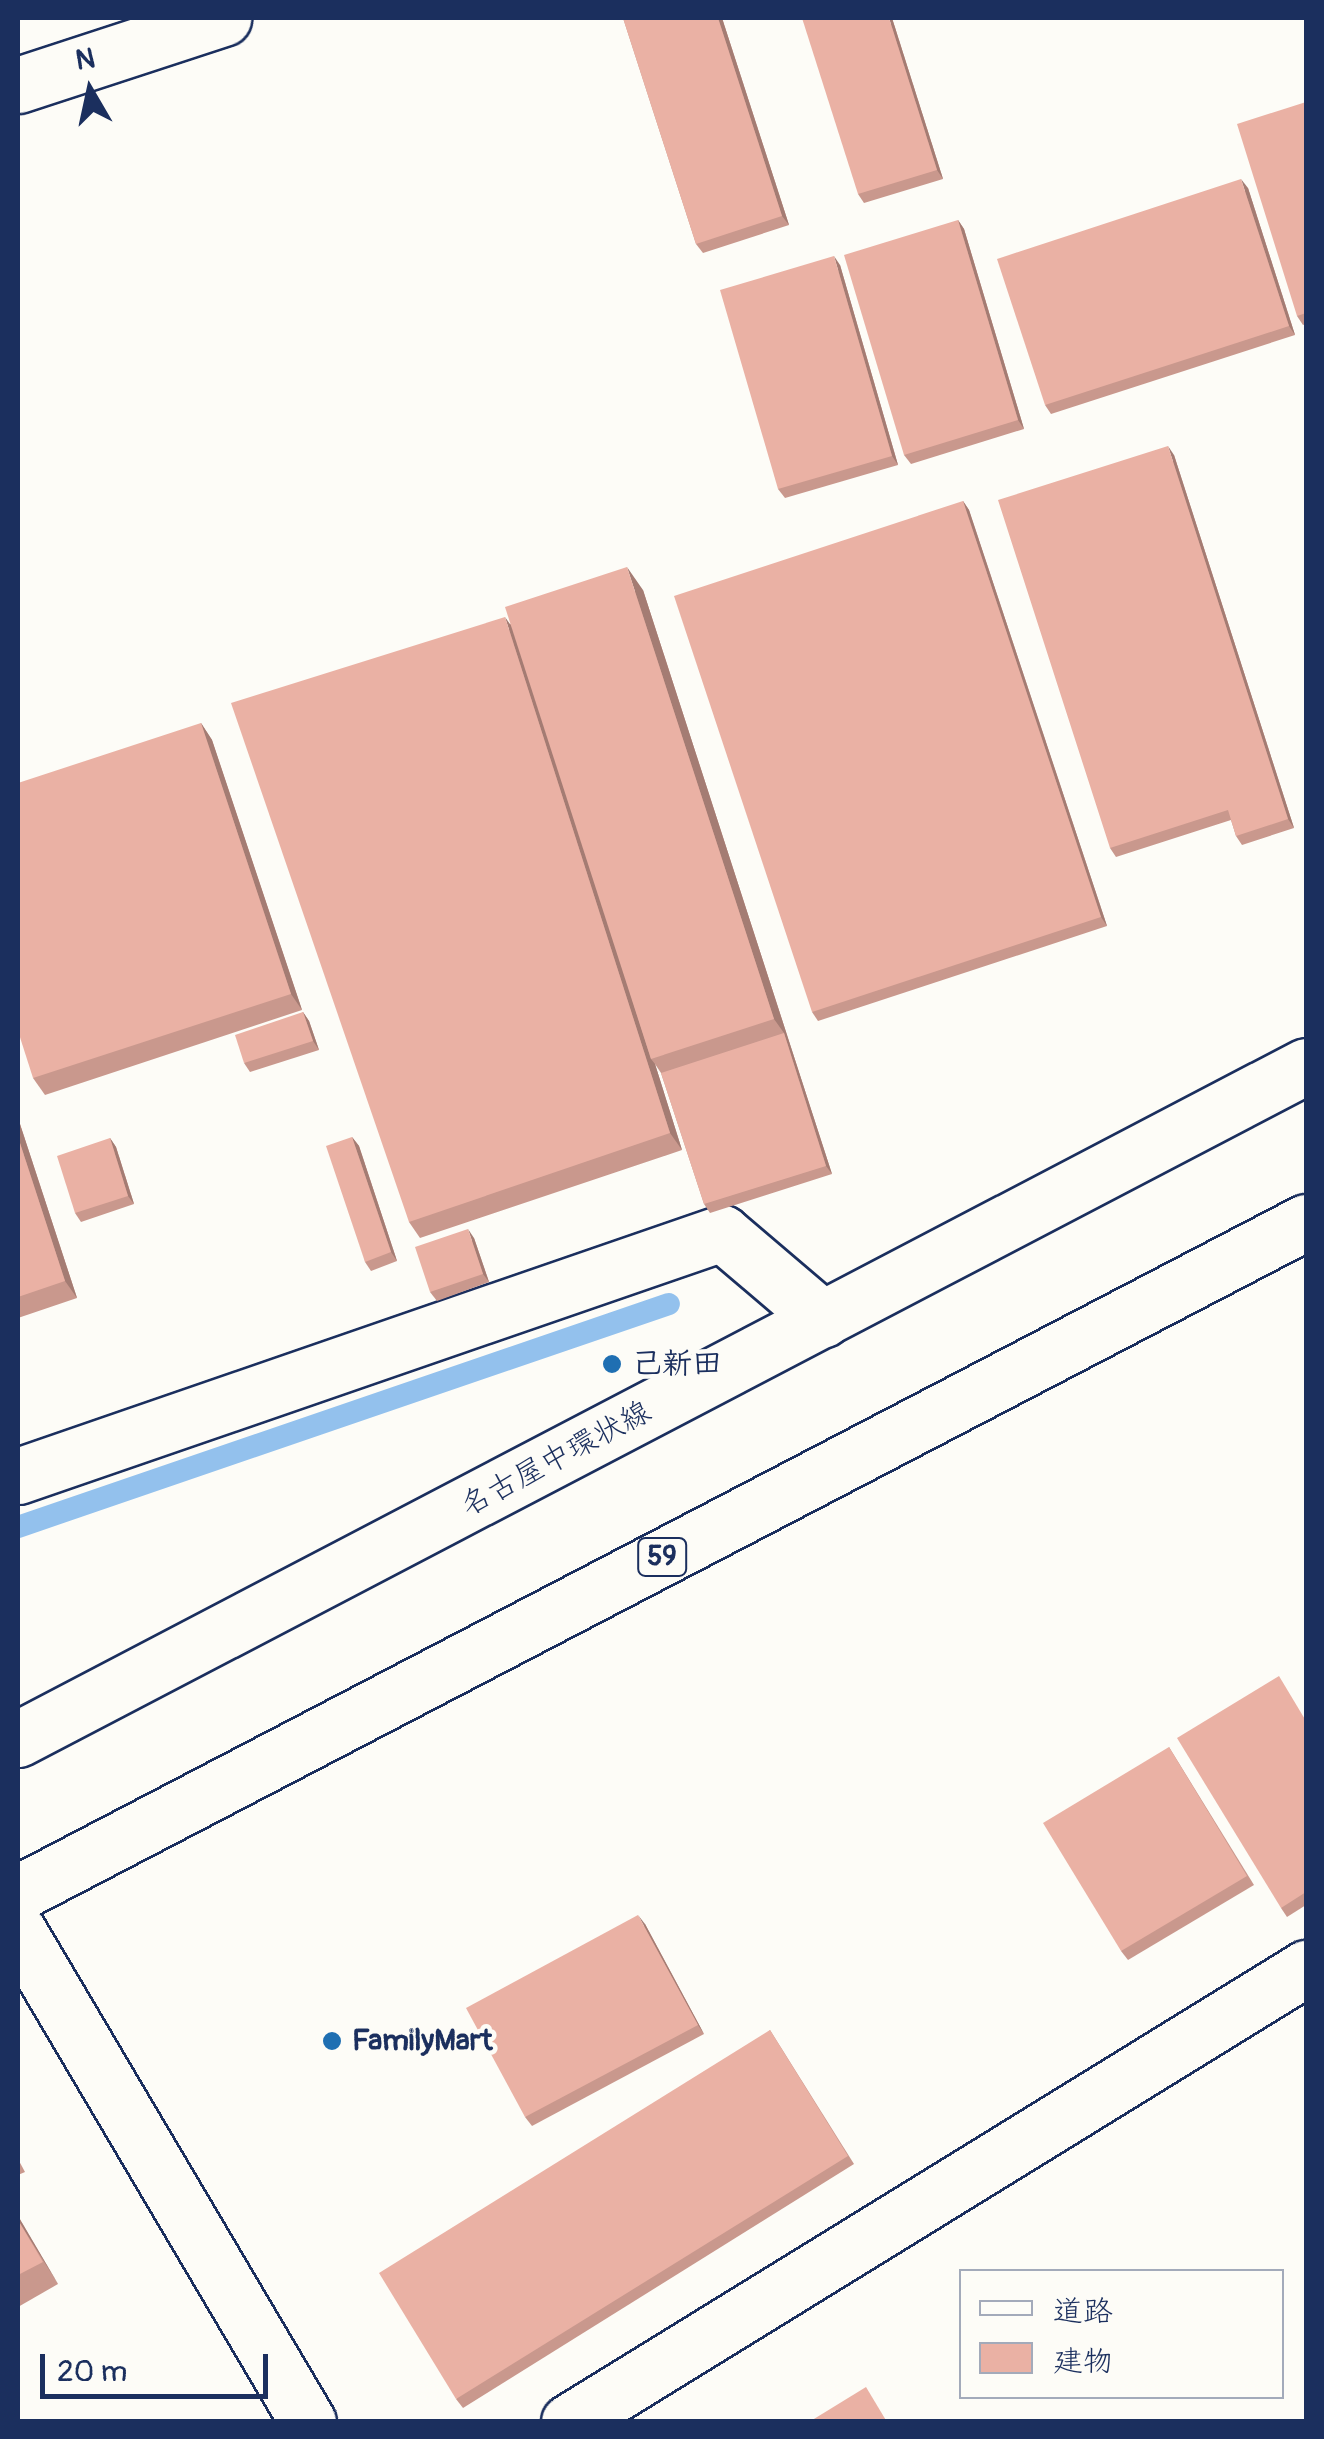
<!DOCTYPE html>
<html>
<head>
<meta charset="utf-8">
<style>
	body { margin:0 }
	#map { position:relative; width:1324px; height:2439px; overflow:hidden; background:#fdfcf7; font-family:Pangolin,"Klee One",sans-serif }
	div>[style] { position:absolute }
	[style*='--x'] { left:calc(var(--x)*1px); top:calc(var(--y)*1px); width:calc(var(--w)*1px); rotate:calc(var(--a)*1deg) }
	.stream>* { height:22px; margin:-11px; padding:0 11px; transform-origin:11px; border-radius:11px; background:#93c1ed }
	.roads { filter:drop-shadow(2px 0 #1b2f5e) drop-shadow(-2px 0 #1b2f5e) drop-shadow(0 2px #1b2f5e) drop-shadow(0 -2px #1b2f5e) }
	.minor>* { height:55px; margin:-27.5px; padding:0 27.5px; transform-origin:27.5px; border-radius:27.5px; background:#fdfcf7 }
	.tertiary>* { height:55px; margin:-27.5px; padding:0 27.5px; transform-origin:27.5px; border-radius:27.5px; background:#fdfcf7 }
	.primary>* { height:55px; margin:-27.5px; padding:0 27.5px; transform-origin:27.5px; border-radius:27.5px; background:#fdfcf7 }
	.wall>* { inset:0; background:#c9988d }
	.shaded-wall>* { inset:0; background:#a47c73 }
	.building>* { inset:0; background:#eab1a4 }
	.dots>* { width:28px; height:28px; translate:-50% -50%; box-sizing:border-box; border:5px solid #fdfcf7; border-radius:50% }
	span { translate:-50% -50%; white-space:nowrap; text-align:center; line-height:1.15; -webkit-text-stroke:9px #fdfcf7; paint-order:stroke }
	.shield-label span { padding:2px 8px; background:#fdfcf7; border:2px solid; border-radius:8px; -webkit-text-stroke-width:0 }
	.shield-label { font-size:28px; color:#1b2f5e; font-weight:700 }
	.poi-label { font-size:30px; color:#1b2f5e; font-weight:700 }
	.left { translate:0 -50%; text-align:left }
	.street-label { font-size:30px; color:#1b2f5e }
	.frame { position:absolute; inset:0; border:20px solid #1b2f5e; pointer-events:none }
	.legend { position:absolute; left:959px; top:2269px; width:325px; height:130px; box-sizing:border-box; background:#fdfcf7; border:2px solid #a3aaba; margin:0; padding:12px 18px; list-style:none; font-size:30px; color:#1b2f5e }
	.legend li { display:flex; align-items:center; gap:20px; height:50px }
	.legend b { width:50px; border:2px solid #a3aaba }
	.north { position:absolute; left:40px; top:40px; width:100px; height:100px; -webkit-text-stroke:8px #fdfcf7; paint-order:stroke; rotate:351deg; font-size:28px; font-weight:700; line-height:40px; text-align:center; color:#1b2f5e }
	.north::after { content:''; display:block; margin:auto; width:35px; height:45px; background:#1b2f5e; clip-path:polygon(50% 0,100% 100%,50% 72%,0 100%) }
	.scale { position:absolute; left:40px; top:2354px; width:228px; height:45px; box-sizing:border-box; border:5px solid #1b2f5e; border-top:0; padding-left:12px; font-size:30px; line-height:35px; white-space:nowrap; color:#1b2f5e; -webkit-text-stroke:8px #fdfcf7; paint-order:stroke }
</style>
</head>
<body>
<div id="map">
	<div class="stream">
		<div style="--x:18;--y:1527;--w:688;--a:-18.91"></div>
	</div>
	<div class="roads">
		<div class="minor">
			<div style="--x:18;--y:85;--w:216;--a:-18.1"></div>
			<div style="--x:18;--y:1476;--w:745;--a:-19.04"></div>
			<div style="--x:722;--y:1233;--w:133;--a:40.4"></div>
			<div style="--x:569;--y:2422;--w:866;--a:-31.63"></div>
		</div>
		<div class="tertiary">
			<div style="--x:18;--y:1931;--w:570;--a:59.43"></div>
		</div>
		<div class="primary">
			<div style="--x:18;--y:1739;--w:1453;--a:-27.59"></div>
			<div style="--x:18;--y:1893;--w:1452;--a:-27.52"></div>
		</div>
	</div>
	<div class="wall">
		<div style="clip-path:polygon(623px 18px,722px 18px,789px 225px,703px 253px,696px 244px)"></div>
		<div style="clip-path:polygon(892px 18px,943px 179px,864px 203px,858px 194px)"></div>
		<div style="clip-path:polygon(1306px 102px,1306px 324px,1303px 325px,1297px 316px)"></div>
		<div style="clip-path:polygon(1248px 188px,1295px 335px,1051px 414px,1045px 405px)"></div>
		<div style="clip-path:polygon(958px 220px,964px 229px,1024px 429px,911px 464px,904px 455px)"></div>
		<div style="clip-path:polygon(840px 265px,898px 465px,785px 498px,778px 489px)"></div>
		<div style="clip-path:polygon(1174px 455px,1294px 828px,1242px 845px,1236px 836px,1231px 820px,1116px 857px,1110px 848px)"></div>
		<div style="clip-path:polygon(963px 501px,969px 510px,1107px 926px,818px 1021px,812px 1012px)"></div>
		<div style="clip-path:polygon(643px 590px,832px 1174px,710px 1213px,704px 1204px,661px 1073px,655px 1064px,682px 1150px,420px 1238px,409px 1222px,510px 624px)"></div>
		<div style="clip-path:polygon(201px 723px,212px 740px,302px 1010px,45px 1095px,33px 1078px)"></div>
		<div style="clip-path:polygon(303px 1012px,309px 1021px,319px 1050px,250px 1072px,244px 1063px)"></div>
		<div style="clip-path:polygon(18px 1118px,77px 1298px,18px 1318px)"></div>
		<div style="clip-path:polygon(352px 1137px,359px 1146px,397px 1261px,371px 1271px,365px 1262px)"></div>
		<div style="clip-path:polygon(110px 1138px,116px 1147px,134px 1204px,81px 1222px,75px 1213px)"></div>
		<div style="clip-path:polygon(474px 1238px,489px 1282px,437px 1301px,430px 1292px)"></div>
		<div style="clip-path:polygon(1306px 1720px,1306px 1905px,1287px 1917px,1281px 1908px)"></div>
		<div style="clip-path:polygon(1169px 1747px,1254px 1885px,1128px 1960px,1121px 1951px)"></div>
		<div style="clip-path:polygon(645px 1924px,704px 2034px,532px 2126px,525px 2117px)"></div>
		<div style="clip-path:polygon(770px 2030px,854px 2164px,463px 2408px,456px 2399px)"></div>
		<div style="clip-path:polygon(18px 2159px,25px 2172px,18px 2175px)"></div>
		<div style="clip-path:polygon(18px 2216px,58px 2284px,18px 2307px)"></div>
	</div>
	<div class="shaded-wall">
		<div style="clip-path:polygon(718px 18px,722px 18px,789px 225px,782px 216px)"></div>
		<div style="clip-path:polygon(889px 18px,892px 18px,943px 179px,937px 170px)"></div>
		<div style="clip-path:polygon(1241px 179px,1248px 188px,1295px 335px,1289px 326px)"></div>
		<div style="clip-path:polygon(958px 220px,964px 229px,1024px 429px,1018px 420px)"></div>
		<div style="clip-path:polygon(834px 256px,840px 265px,898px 465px,892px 456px)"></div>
		<div style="clip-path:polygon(1168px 446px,1174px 455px,1294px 828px,1288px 819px)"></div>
		<div style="clip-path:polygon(963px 501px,969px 510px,1107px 926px,1101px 917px)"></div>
		<div style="clip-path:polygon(627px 567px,643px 590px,832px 1174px,826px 1166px,784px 1033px,774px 1019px)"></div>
		<div style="clip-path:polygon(505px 617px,517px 634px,651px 1059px,655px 1064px,682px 1150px,670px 1133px)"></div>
		<div style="clip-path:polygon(201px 723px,212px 740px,302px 1010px,291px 994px)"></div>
		<div style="clip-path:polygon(303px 1012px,309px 1021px,319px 1050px,313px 1041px)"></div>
		<div style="clip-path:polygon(18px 1118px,77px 1298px,65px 1281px,18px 1137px)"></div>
		<div style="clip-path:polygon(352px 1137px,359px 1146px,397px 1261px,391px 1252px)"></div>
		<div style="clip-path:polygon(110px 1138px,116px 1147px,134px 1204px,128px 1196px)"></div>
		<div style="clip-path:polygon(468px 1229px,474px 1238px,489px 1282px,483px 1274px)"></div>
		<div style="clip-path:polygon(638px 1915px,645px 1924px,704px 2034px,698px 2025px)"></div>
		<div style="clip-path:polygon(18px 2216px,58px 2284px,18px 2220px)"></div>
	</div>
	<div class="building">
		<div style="clip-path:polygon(623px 18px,718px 18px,782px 216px,696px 244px)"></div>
		<div style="clip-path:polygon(802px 18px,889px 18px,937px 170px,858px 194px)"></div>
		<div style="clip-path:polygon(1306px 102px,1306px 313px,1297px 316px,1237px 124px)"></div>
		<div style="clip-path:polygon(1241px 179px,1289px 326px,1045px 405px,997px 259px)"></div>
		<div style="clip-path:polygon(958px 220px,1018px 420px,904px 455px,844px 255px)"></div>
		<div style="clip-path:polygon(834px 256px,892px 456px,778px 489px,720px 290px)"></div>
		<div style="clip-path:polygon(1168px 446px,1288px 819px,1236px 836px,1228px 810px,1110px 848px,998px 500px)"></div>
		<div style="clip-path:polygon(963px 501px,1101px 917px,812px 1012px,674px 596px)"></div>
		<div style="clip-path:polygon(627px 567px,774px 1019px,651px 1059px,505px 607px)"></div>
		<div style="clip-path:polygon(505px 617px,670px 1133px,409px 1222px,231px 703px)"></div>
		<div style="clip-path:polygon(201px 723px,291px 994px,33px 1078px,18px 1031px,18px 783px)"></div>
		<div style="clip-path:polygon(303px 1012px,313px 1041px,244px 1063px,235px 1035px)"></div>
		<div style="clip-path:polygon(784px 1033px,826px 1166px,704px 1204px,661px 1073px)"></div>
		<div style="clip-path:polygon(18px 1137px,65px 1281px,18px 1297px)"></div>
		<div style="clip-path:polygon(352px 1137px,391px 1252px,365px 1262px,326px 1146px)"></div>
		<div style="clip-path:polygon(110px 1138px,128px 1196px,75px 1213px,57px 1156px)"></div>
		<div style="clip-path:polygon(468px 1229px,483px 1274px,430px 1292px,415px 1247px)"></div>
		<div style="clip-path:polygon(1279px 1676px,1306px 1721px,1306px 1892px,1281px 1908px,1177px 1738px)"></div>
		<div style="clip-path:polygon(1169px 1747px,1247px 1876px,1121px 1951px,1043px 1823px)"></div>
		<div style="clip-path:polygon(638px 1915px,698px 2025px,525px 2117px,466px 2008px)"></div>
		<div style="clip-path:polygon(770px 2030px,848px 2156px,456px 2399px,379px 2273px)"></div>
		<div style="clip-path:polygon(18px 2220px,43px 2262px,18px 2275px)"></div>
		<div style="clip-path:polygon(866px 2387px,887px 2422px,809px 2422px)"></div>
	</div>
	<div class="dots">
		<div style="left:612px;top:1364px;background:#1f6fb2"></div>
		<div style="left:332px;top:2041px;background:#1f6fb2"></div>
	</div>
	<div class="shield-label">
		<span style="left:662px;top:1557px">59</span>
	</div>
	<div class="poi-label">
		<span class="left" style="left:632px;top:1364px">己新田</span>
		<span class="left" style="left:352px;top:2041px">FamilyMart</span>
	</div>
	<div class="street-label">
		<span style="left:556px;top:1459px;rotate:-28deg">名古屋中環状線</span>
	</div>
	<div class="frame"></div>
	<ul class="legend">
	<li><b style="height:12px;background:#fdfcf7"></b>道路</li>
	<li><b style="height:28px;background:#eab1a4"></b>建物</li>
	</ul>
	<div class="north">N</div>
	<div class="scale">20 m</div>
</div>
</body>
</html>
